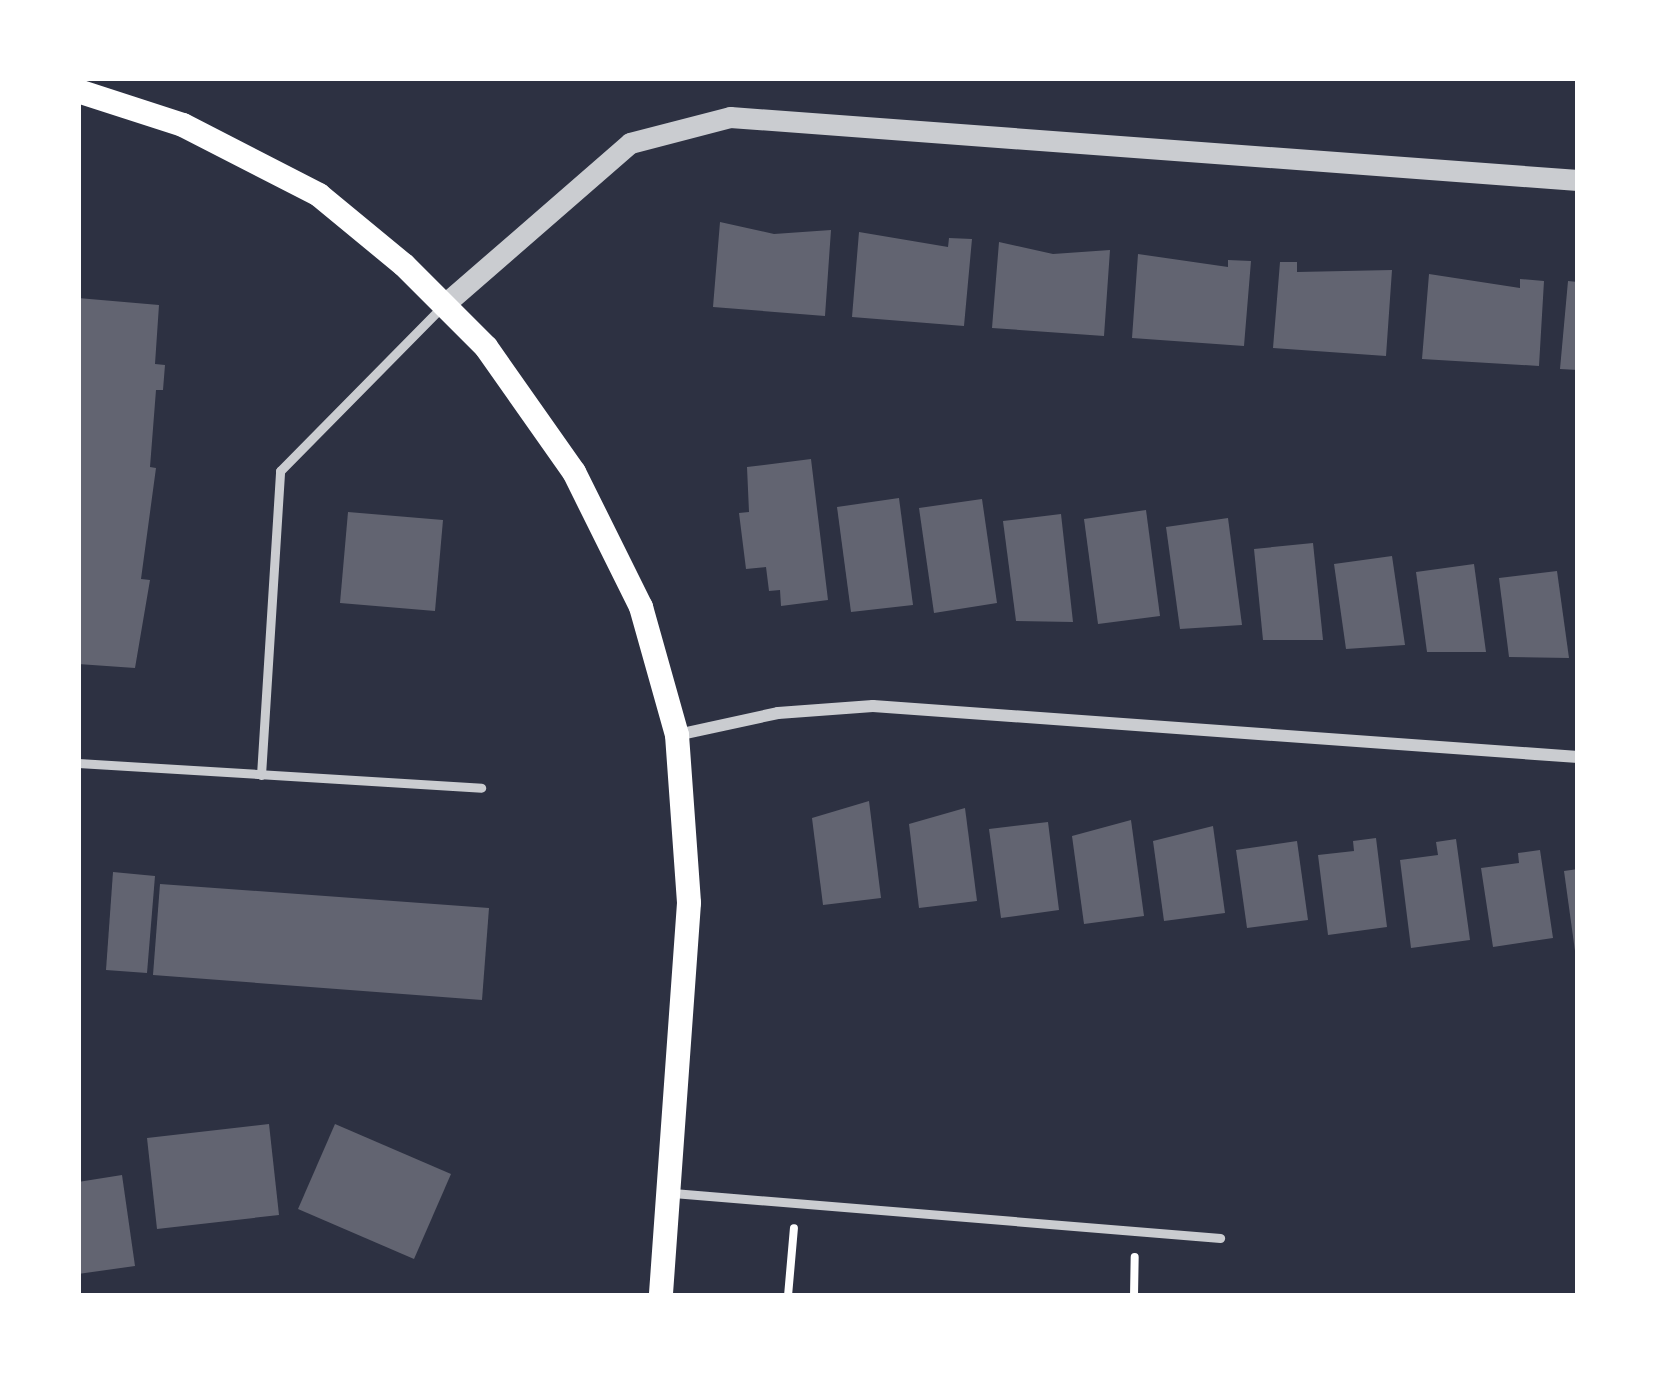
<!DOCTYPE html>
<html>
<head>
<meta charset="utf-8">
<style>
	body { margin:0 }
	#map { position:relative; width:1656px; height:1374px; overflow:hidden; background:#2d3142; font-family:"PT Sans Narrow",sans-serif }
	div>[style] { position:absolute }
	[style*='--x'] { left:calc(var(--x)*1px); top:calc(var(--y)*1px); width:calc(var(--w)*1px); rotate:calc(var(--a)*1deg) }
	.building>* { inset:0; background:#626471 }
	.path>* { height:8px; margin:-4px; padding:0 4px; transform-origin:4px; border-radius:4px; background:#fff }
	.service>* { height:9px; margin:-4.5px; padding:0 4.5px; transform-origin:4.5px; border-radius:4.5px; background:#caccd0 }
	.minor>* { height:12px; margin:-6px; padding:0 6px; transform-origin:6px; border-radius:6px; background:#caccd0 }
	.tertiary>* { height:21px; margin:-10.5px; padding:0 10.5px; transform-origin:10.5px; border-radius:10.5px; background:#caccd0 }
	.secondary>* { height:24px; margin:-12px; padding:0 12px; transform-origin:12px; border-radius:12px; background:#fff }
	span { translate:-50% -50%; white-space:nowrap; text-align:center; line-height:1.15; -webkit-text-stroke:9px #fff; paint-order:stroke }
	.frame { position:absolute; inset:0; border:81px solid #fff; pointer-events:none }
</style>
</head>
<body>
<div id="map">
	<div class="building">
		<div style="clip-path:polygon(720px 222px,774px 234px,831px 230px,825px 316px,713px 307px)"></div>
		<div style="clip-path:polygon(859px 232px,948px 247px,949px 238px,972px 239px,964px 326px,852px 317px)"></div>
		<div style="clip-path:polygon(999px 242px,1053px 254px,1110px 250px,1104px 336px,992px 328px)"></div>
		<div style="clip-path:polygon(1138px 254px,1228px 267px,1228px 260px,1251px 261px,1244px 346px,1132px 338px)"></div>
		<div style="clip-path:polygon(1280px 262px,1297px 262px,1297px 272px,1392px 270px,1386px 356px,1273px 348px)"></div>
		<div style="clip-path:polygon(1429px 274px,1520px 288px,1520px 279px,1544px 281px,1539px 366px,1422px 359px)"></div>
		<div style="clip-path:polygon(1568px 281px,1578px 282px,1578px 370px,1560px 369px)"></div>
		<div style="clip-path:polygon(78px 298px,159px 305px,155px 364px,165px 365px,163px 390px,156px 390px,150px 467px,156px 468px,141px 579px,150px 580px,135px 668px,78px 664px)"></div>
		<div style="clip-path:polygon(811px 459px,828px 600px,781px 606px,780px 590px,769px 591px,766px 567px,746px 569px,739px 513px,749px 512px,747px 467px)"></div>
		<div style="clip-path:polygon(899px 498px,913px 605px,851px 612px,837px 507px)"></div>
		<div style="clip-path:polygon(982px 499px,997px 603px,934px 613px,919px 508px)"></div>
		<div style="clip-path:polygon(1146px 510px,1160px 616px,1098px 624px,1084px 519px)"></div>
		<div style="clip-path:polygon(348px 512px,443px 520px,435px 611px,340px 603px)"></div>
		<div style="clip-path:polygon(1061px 514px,1073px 622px,1016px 621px,1003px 521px)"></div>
		<div style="clip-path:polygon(1228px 518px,1242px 625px,1180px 629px,1166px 527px)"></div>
		<div style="clip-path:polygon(1313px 543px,1323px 640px,1263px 640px,1254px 549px)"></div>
		<div style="clip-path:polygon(1392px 556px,1405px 645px,1346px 649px,1334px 564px)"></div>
		<div style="clip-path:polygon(1474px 564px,1486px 652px,1427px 652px,1416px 572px)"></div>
		<div style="clip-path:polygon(1557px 571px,1569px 658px,1509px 657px,1499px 578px)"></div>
		<div style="clip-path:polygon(869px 801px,881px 898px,823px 905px,812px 818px)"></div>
		<div style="clip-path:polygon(965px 808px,977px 901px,919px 908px,909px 824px)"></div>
		<div style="clip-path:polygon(1131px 820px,1144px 916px,1084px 924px,1072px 836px)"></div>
		<div style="clip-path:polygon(1048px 822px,1059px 910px,1001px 918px,989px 829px)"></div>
		<div style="clip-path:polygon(1213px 826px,1225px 913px,1164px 921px,1153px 841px)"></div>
		<div style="clip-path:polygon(1376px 838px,1387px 927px,1328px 935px,1318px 855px,1354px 851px,1353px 841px)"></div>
		<div style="clip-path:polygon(1456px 839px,1470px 940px,1411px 948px,1400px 860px,1438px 855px,1436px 842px)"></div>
		<div style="clip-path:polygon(1297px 841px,1308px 920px,1247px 928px,1236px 850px)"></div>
		<div style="clip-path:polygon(1540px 850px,1553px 938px,1493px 947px,1481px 868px,1519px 863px,1518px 853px)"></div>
		<div style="clip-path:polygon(1578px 869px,1578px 951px,1575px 951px,1564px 871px)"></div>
		<div style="clip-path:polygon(113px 872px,155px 876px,147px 973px,106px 970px)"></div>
		<div style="clip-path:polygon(160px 884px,489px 908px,482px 1000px,153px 975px)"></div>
		<div style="clip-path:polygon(269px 1124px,279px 1215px,157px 1229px,147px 1138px)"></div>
		<div style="clip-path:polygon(335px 1124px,451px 1174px,414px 1259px,298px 1209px)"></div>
		<div style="clip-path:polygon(122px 1175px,135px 1266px,78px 1274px,78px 1182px)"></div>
	</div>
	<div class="path">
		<div style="--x:788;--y:1296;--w:68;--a:-85"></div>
		<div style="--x:1134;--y:1296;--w:39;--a:-89"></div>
	</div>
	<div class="service">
		<div style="--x:78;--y:763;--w:404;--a:3.5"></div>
		<div style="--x:261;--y:775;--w:305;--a:-86.4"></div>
		<div style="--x:280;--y:471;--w:231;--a:-45.4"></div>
		<div style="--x:673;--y:1193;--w:549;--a:4.7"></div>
	</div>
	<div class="minor">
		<div style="--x:677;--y:735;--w:103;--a:-12.3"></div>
		<div style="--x:778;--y:713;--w:95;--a:-4.2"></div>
		<div style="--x:873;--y:706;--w:707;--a:4.14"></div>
	</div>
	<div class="tertiary">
		<div style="--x:446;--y:303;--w:244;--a:-41"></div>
		<div style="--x:630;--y:143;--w:103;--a:-14.6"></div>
		<div style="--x:730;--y:117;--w:850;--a:4.25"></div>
	</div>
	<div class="secondary">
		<div style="--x:78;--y:91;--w:110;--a:17.9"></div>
		<div style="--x:183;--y:125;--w:153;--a:27.2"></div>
		<div style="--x:319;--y:195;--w:110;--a:39.5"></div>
		<div style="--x:404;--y:265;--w:116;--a:45"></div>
		<div style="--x:486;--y:347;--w:153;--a:54.9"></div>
		<div style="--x:574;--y:472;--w:151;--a:63.6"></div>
		<div style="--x:641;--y:607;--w:133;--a:74.3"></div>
		<div style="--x:677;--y:735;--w:168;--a:85.9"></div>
		<div style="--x:689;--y:903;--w:394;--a:94.1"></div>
	</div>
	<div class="frame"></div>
</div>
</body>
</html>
